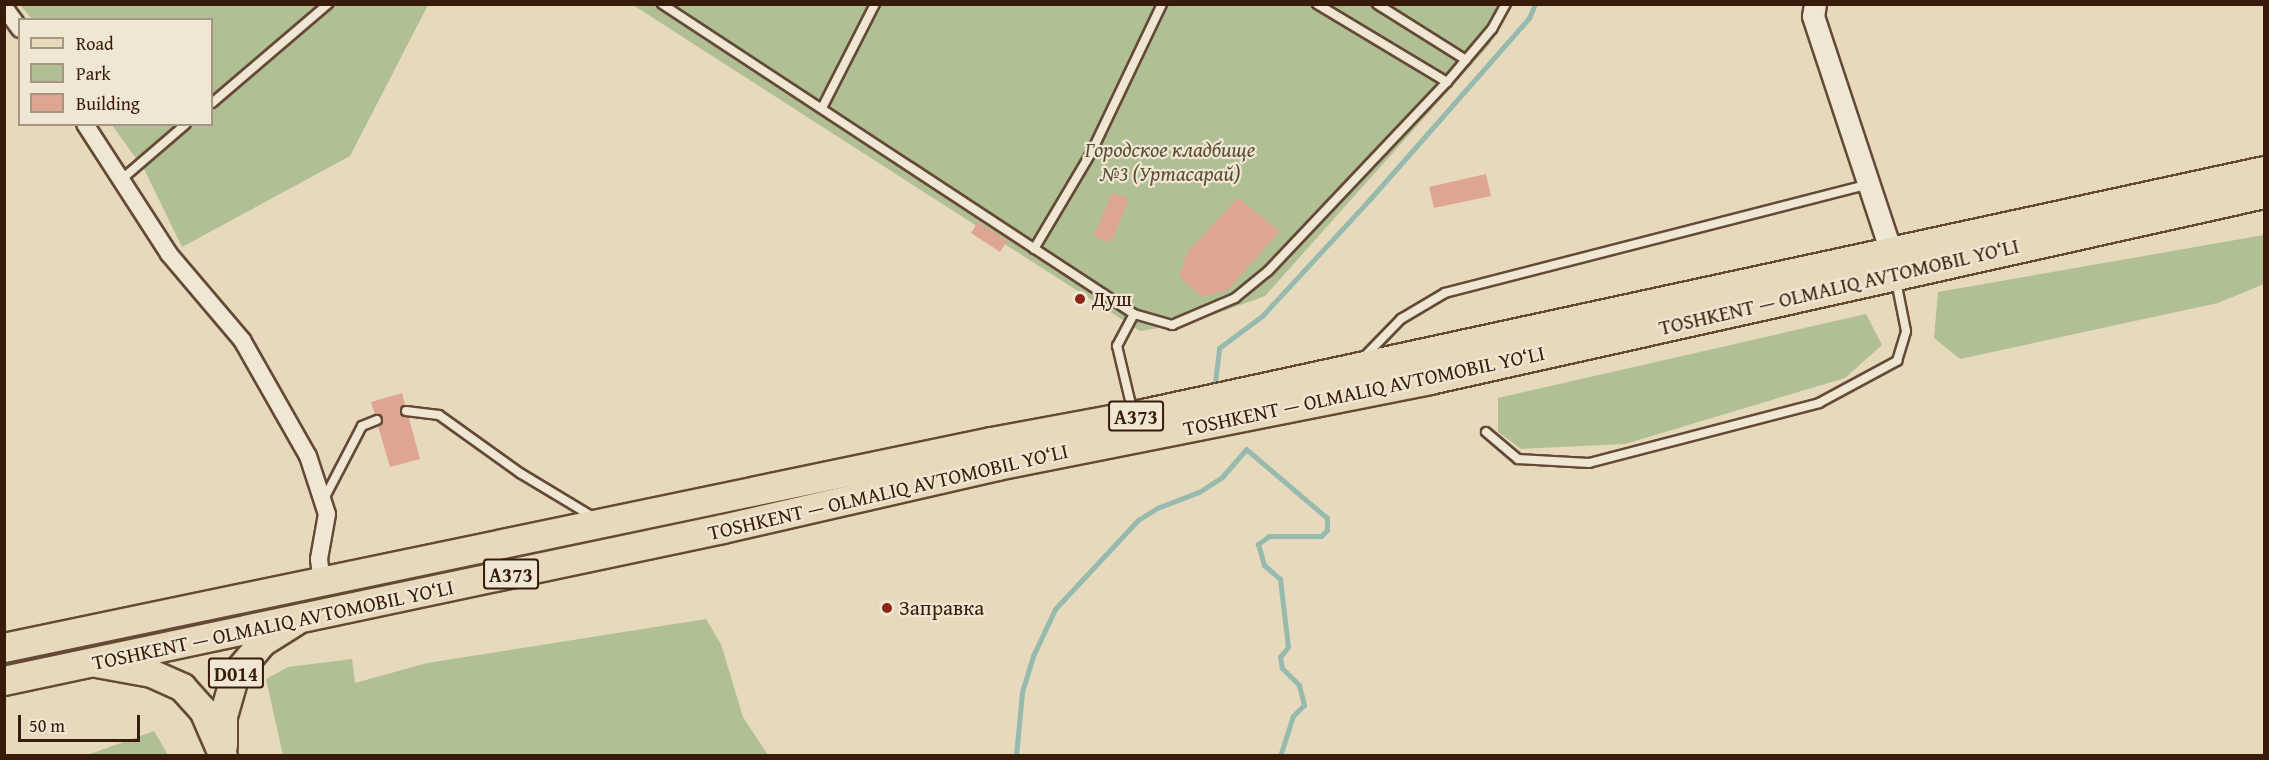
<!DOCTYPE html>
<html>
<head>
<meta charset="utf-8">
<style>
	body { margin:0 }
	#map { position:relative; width:2269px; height:760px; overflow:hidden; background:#e7d9bb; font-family:"Gentium Book Plus",serif }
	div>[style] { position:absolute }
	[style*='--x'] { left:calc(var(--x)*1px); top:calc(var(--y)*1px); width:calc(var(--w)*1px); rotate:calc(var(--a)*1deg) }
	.green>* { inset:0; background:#b0c094 }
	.stream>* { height:5px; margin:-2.5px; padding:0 2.5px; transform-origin:2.5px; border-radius:2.5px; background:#97baae }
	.building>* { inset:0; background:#dfa593 }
	.roads { filter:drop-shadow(2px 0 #644a36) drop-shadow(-2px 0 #644a36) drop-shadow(0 2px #644a36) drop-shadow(0 -2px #644a36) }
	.service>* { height:8px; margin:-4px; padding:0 4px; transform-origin:4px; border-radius:4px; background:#efe6d3 }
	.minor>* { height:16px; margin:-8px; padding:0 8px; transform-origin:8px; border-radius:8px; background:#efe6d3 }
	.tertiary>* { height:21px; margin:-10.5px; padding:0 10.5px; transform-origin:10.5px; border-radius:10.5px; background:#efe6d3 }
	.primary>* { height:27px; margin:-13.5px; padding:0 13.5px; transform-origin:13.5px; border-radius:13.5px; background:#e7d9bb }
	.trunk>* { height:28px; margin:-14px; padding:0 14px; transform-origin:14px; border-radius:14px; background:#e7d9bb }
	.dots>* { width:16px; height:16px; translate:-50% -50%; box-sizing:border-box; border:3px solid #efe6d3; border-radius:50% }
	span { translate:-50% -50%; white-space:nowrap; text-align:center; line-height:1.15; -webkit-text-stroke:4.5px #efe6d3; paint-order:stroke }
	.shield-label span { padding:2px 4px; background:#efe6d3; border:2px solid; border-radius:4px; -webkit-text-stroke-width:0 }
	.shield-label { font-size:20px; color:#381b0a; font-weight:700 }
	.park-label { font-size:21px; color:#5c4d33; font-style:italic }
	.street-label { font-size:21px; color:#381b0a }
	.poi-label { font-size:21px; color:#381b0a }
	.left { translate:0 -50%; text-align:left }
	.frame { position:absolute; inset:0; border:6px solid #381b0a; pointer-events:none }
	.legend { position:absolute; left:18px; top:18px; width:195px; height:108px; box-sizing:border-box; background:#efe6d3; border:2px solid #a69583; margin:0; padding:8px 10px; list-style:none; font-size:18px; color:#381b0a }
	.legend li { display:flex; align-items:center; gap:12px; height:30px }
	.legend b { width:30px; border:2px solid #a69583 }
	.scale { position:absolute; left:18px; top:715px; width:122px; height:27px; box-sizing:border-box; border:3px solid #381b0a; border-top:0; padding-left:8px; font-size:18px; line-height:21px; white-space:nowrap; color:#381b0a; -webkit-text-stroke:4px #efe6d3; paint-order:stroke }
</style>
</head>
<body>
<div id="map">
	<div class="green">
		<div style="clip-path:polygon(20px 5px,428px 5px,350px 156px,182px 247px,145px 171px,112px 125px,212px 124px,212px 20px,32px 19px)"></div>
		<div style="clip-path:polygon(633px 5px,1511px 5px,1490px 44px,1265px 296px,1190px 323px,1140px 331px)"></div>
		<div style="clip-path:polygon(2264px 235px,2264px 284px,2218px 303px,1960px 359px,1934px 338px,1938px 292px)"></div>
		<div style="clip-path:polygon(1866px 314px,1882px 345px,1845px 378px,1625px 444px,1521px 449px,1498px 432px,1498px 398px)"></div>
		<div style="clip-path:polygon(706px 619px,721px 644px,743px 717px,768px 755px,283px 755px,266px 679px,288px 667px,352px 659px,355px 683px,427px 663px)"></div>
		<div style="clip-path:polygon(154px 731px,168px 755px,85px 755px,90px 754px)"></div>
	</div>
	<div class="stream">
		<div style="--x:1215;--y:382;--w:34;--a:-83"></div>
		<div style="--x:1219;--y:348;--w:54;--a:-36.7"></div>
		<div style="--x:1262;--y:316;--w:159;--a:-47.3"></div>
		<div style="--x:1370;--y:199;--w:241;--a:-48.7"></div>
		<div style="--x:1529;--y:18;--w:15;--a:-67"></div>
		<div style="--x:1016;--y:756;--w:64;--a:-84.6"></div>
		<div style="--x:1022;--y:692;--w:38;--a:-73"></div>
		<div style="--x:1033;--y:656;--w:52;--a:-64.9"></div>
		<div style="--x:1055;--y:609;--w:122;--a:-47"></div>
		<div style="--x:1138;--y:520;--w:22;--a:-32"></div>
		<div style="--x:1157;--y:508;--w:45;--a:-20.9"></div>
		<div style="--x:1199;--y:492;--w:27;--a:-33"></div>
		<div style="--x:1222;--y:477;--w:37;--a:-49"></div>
		<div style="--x:1246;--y:449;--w:106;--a:40.4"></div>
		<div style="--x:1327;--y:518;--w:12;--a:90"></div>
		<div style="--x:1327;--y:530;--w:8;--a:135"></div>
		<div style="--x:1321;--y:536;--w:52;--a:180"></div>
		<div style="--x:1269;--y:536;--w:14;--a:144"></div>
		<div style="--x:1258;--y:544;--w:22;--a:74"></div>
		<div style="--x:1264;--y:565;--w:21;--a:41"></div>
		<div style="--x:1280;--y:579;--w:68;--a:83.3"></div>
		<div style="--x:1288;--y:647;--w:13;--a:129"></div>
		<div style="--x:1280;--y:657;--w:11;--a:80"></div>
		<div style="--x:1282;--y:668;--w:24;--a:45"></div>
		<div style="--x:1299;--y:685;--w:21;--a:76"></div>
		<div style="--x:1304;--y:705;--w:16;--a:135"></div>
		<div style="--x:1293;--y:716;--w:42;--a:108"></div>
	</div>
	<div class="building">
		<div style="clip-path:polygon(1486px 174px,1491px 196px,1434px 208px,1429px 187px)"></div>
		<div style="clip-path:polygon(1112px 193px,1129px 199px,1111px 243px,1094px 236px)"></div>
		<div style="clip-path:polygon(1238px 198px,1280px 231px,1228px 290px,1202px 297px,1179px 276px,1188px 251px)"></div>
		<div style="clip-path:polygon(978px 222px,1007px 241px,1000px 252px,971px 233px)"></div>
		<div style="clip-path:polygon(1079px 292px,1087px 299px,1081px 306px,1073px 300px)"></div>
		<div style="clip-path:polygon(402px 393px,420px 459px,390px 467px,371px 402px)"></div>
	</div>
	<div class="roads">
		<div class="service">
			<div style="--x:662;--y:4;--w:565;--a:33.3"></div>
			<div style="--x:1134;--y:314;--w:40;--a:16"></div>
			<div style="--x:1172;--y:325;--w:69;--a:-23.2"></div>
			<div style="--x:1235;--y:298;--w:43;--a:-39.3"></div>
			<div style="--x:1268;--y:271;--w:260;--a:-46.6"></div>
			<div style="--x:1447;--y:82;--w:70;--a:-49.7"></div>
			<div style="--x:1492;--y:29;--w:29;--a:-61"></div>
			<div style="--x:1317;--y:4;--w:152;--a:31"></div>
			<div style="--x:1377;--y:4;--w:105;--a:32.2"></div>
			<div style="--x:212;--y:103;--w:153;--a:-40.5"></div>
			<div style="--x:822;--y:108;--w:117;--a:-63"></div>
			<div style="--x:122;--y:179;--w:84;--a:-40.7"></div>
			<div style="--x:1034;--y:249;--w:112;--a:-59.3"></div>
			<div style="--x:1091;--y:153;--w:165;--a:-64.5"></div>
			<div style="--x:1365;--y:356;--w:52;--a:-45.8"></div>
			<div style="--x:1401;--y:319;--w:51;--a:-30.6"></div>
			<div style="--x:1445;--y:293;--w:436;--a:-14.4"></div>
			<div style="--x:406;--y:411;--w:33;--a:7"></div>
			<div style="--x:439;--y:415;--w:100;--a:35.6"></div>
			<div style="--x:520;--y:473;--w:87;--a:31"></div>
			<div style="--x:1133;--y:413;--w:69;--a:-103.4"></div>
			<div style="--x:1117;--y:346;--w:36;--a:-62"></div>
			<div style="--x:1486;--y:432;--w:42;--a:40.2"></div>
			<div style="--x:1518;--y:459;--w:71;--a:3.2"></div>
			<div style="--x:1589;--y:463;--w:238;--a:-14.6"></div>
			<div style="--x:1819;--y:403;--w:89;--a:-28.3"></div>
			<div style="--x:1897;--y:361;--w:31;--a:-73"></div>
			<div style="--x:1906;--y:331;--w:51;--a:-101.3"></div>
			<div style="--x:324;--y:499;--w:82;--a:-62.5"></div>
			<div style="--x:362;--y:426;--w:16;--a:-22"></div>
		</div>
		<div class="minor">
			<div style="--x:4;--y:7;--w:27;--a:54"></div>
			<div style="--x:85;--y:124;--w:155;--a:57.1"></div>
			<div style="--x:169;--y:254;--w:113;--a:49.7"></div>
			<div style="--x:242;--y:340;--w:133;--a:60.4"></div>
			<div style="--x:308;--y:456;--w:61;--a:71.9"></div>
			<div style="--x:327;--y:514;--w:46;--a:100.1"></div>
			<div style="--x:319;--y:559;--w:25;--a:83"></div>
		</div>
		<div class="tertiary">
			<div style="--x:1815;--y:4;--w:12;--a:99"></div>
			<div style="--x:1813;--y:16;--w:249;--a:71.7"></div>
		</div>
		<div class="primary">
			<div style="--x:96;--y:663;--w:56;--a:10.3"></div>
			<div style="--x:151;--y:673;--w:34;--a:24"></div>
			<div style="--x:182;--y:687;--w:31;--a:48"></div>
			<div style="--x:203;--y:710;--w:50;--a:66.5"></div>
			<div style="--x:223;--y:745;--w:29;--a:-90"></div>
			<div style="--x:223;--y:716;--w:44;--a:-74.1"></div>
			<div style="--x:235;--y:674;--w:42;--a:-49.8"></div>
			<div style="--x:262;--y:642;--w:38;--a:-32"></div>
		</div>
		<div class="trunk">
			<div style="--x:4;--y:648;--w:1009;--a:-11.78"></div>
			<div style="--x:992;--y:442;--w:159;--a:-10.5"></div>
			<div style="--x:1148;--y:413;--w:1142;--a:-12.23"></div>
			<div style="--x:4;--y:681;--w:735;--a:-11.94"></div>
			<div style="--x:723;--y:529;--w:281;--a:-12.9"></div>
			<div style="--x:997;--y:466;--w:441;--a:-11.2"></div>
			<div style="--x:1430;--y:380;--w:854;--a:-12.57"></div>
		</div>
	</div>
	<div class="dots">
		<div style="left:1080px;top:299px;background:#8f2418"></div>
		<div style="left:887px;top:608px;background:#8f2418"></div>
	</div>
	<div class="shield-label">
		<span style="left:1136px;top:416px">A373</span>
		<span style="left:511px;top:574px">A373</span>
		<span style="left:236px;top:673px">D014</span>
	</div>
	<div class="park-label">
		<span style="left:1170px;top:162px">Городское кладбище<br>№3 (Уртасарай)</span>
	</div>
	<div class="street-label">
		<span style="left:1839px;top:287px;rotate:-13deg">TOSHKENT — OLMALIQ AVTOMOBIL YO‘LI</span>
		<span style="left:1364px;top:391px;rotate:-12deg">TOSHKENT — OLMALIQ AVTOMOBIL YO‘LI</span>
		<span style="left:888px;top:492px;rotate:-13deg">TOSHKENT — OLMALIQ AVTOMOBIL YO‘LI</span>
		<span style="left:273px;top:625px;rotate:-12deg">TOSHKENT — OLMALIQ AVTOMOBIL YO‘LI</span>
	</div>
	<div class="poi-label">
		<span class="left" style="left:1092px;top:299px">Душ</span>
		<span class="left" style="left:899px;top:608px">Заправка</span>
	</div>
	<div class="frame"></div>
	<ul class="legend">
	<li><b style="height:8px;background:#e7d9bb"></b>Road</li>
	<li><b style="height:16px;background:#b0c094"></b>Park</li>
	<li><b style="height:16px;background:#dfa593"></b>Building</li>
	</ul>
	<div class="scale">50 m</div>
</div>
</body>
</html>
